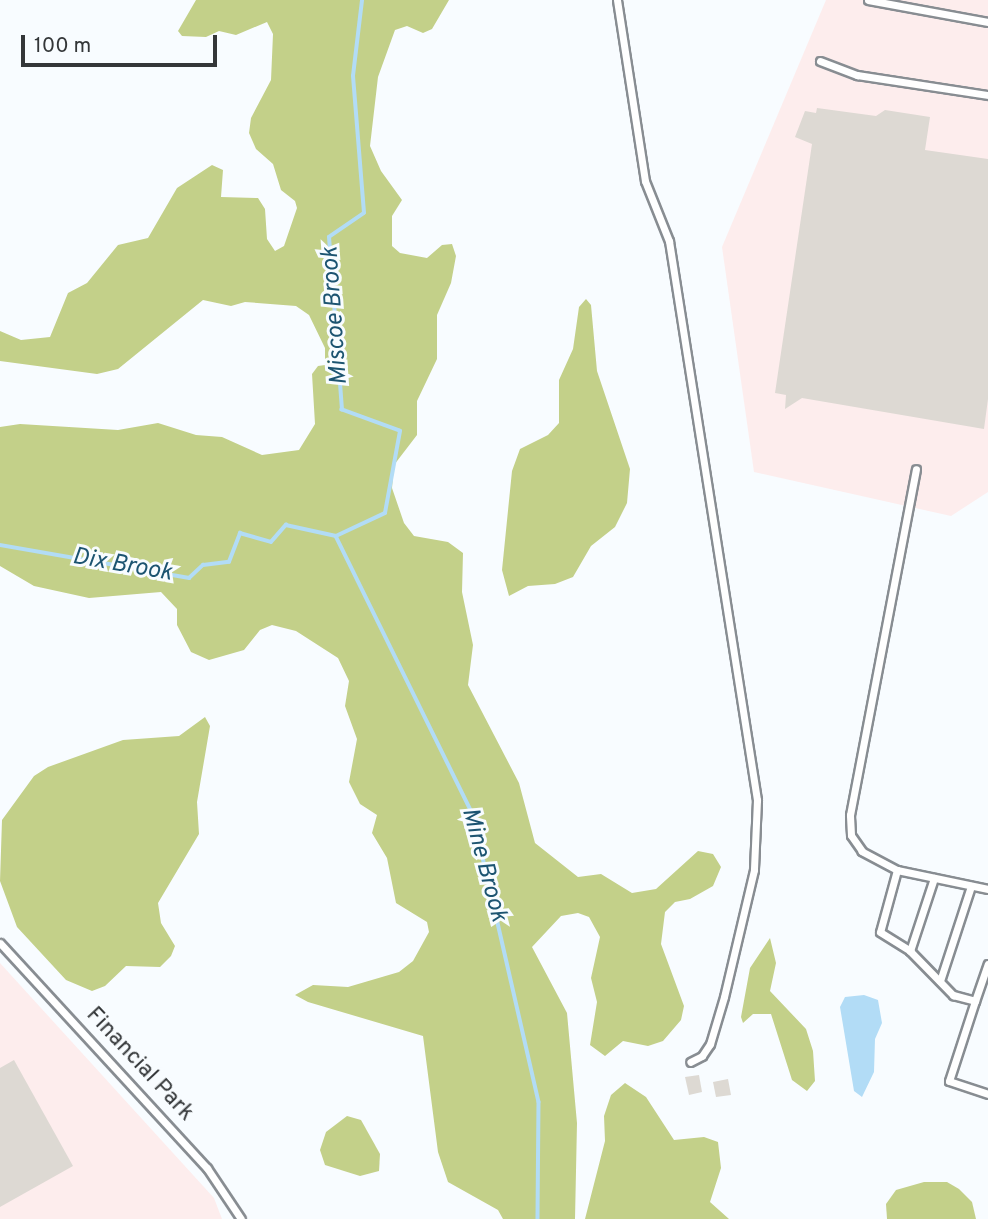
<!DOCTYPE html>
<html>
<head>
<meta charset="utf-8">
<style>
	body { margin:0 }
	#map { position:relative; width:988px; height:1219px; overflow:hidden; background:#f8fcff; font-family:Overpass,sans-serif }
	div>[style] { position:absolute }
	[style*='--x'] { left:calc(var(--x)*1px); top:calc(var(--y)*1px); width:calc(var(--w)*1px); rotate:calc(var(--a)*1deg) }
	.industrial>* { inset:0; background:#fdeded }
	.green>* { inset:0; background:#c3d089 }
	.water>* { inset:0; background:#b2dcf6 }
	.stream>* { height:3.5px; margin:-1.75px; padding:0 1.75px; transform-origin:1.75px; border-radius:1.75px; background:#b2dcf6 }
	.building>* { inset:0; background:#ddd9d3 }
	.roads { filter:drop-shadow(2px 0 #888d92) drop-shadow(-2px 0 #888d92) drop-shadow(0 2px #888d92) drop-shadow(0 -2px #888d92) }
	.lane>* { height:7px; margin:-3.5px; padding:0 3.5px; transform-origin:3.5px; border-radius:3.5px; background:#fff }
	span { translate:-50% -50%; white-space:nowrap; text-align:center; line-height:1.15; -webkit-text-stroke:6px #f8fcff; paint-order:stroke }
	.street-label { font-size:23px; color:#343739 }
	.water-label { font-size:24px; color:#1c5471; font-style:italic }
	.scale { position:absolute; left:21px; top:35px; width:196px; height:32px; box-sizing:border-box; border:4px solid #343739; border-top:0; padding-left:9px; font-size:21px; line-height:24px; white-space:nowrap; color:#343739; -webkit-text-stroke:5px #f8fcff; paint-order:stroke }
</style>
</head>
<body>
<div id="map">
	<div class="industrial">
		<div style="clip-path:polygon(826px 0,988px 0,988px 492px,951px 516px,754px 472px,722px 247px)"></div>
		<div style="clip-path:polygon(0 963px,214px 1198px,222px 1219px,0 1219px)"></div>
	</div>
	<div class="green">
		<div style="clip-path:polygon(196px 0,449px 0,432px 29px,423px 33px,407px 26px,395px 30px,378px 77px,370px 146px,381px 171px,402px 200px,392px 216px,392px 246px,400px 253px,427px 258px,442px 245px,452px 244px,456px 256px,451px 283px,437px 315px,437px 359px,417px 401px,417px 435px,394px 465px,392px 488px,404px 523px,414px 536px,448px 542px,463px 553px,462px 592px,473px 645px,468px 685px,519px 783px,535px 843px,578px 877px,601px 874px,632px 893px,656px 889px,698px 851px,713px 854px,721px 867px,713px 886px,690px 899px,675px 902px,665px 912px,661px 944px,684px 1006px,681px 1020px,663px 1041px,648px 1046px,623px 1041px,605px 1056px,590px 1045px,597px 1002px,591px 978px,600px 937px,589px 917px,578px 913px,561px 916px,532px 947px,567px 1013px,577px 1123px,575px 1219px,503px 1219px,498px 1210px,448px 1182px,438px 1152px,423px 1036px,308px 1002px,295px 995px,313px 985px,348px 987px,399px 972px,413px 961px,429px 932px,427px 922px,396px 903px,387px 858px,372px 833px,377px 815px,360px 804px,349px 782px,357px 739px,345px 706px,349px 681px,338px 658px,296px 631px,272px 625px,260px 630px,244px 650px,209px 660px,191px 652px,177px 625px,177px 609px,161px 592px,89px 598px,34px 586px,0 566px,0 427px,20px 424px,118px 430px,158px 423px,196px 435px,222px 437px,262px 455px,299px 450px,315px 424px,312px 374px,318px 366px,325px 365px,325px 348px,309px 315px,296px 306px,245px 302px,231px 306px,203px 300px,118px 369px,97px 374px,0 361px,0 331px,21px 340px,50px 337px,68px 293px,87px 283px,118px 245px,148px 238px,177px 188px,212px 165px,223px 170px,221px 197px,258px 198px,265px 209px,267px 239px,275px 251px,284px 246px,297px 208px,295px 201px,281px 190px,273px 164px,256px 149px,249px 133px,251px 118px,271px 80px,273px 34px,267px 22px,236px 35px,219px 31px,206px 37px,182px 36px,178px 31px)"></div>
		<div style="clip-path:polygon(586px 299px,591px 305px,597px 371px,630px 469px,627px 503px,615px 527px,591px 546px,573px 577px,555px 584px,528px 586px,509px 596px,502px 570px,512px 471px,520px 449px,548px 435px,559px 423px,559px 380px,573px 349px,579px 307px)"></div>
		<div style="clip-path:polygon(205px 717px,210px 726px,197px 802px,199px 834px,158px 903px,161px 923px,175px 946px,171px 956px,160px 967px,126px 966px,105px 986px,92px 991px,66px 980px,17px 927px,0 881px,2px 820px,34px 776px,48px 767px,123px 740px,179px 736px)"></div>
		<div style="clip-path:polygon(770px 938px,776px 963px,770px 991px,806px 1029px,813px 1051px,815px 1081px,807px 1091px,792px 1080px,771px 1014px,753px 1014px,743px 1023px,741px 1017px,750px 968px)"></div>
		<div style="clip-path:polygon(625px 1083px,646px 1097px,674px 1140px,704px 1137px,718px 1142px,721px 1168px,710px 1202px,729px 1219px,585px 1219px,605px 1141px,604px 1116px,611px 1095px)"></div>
		<div style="clip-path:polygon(347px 1116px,361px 1120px,380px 1154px,379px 1171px,360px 1176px,325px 1165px,320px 1150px,326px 1132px)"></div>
		<div style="clip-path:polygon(924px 1182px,947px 1182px,959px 1189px,972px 1202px,976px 1219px,887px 1219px,886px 1204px,896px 1190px)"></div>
	</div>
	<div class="water">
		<div style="clip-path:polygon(864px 995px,878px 1000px,882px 1023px,875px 1039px,874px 1072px,862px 1097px,854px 1091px,840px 1007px,845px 997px)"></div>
	</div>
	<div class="stream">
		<div style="--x:336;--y:536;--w:310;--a:63.8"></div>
		<div style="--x:473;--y:814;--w:295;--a:77.1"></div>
		<div style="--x:539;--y:1102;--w:117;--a:90.5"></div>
		<div style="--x:336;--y:536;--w:54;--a:-25.1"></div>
		<div style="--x:385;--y:513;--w:83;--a:-79.6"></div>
		<div style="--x:400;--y:431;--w:62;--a:-160.1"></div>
		<div style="--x:342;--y:410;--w:173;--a:-94.3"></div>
		<div style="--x:329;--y:237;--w:42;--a:-34.4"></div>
		<div style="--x:364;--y:213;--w:137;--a:-94.6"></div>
		<div style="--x:353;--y:76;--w:77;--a:-83.2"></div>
		<div style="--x:0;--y:545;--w:192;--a:9.9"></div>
		<div style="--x:189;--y:578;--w:19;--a:-43"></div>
		<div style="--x:203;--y:565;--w:26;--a:-7"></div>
		<div style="--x:229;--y:562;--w:31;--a:-69"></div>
		<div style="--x:240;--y:533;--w:32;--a:16"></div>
		<div style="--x:271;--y:542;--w:23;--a:-49"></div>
		<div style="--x:286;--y:525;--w:51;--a:12.4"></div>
	</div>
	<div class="building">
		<div style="clip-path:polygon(817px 108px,876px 116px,885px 110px,930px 117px,925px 150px,988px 159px,988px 399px,984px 429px,802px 398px,785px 409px,786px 395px,775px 393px,812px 144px,795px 137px,805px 111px,816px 113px)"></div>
		<div style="clip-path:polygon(14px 1060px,73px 1166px,0 1207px,0 1068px)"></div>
		<div style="clip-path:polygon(699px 1075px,702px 1092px,689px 1095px,685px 1077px)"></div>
		<div style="clip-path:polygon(728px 1079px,731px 1095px,716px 1097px,713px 1082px)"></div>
	</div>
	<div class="roads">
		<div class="lane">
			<div style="--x:617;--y:0;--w:183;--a:81.2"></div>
			<div style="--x:645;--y:181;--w:65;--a:68.2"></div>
			<div style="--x:669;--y:241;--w:566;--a:81.05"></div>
			<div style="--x:757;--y:800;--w:70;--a:92.5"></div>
			<div style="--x:754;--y:870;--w:130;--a:103.3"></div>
			<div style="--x:724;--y:997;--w:49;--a:106.6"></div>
			<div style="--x:710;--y:1044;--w:14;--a:124"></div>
			<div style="--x:702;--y:1056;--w:13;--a:153"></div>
			<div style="--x:868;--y:0;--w:122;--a:10.4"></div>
			<div style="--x:820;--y:61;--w:40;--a:21"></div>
			<div style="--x:857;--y:75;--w:133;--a:8.7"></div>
			<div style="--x:897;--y:870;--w:40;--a:-152"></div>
			<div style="--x:862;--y:851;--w:19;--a:-125"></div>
			<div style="--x:851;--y:835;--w:20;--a:-93"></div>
			<div style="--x:850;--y:815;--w:352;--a:-79.2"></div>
			<div style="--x:988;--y:889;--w:93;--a:-168.2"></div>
			<div style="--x:897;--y:870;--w:64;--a:105.3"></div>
			<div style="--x:880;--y:932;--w:36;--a:32"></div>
			<div style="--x:910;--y:951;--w:62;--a:45.7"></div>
			<div style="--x:953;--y:995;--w:23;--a:15"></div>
			<div style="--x:975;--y:1001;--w:84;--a:108"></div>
			<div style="--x:949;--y:1081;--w:41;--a:18.4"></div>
			<div style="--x:0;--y:943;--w:306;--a:47.4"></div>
			<div style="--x:207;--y:1168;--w:61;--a:56.3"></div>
			<div style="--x:910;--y:951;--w:77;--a:-71.8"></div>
			<div style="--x:940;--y:981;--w:100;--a:-71.9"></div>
			<div style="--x:975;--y:1001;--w:39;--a:-71"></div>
		</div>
	</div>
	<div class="street-label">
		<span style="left:139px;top:1065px;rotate:47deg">Financial Park</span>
	</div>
	<div class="water-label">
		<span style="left:336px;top:316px;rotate:-94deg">Miscoe Brook</span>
		<span style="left:122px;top:566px;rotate:10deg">Dix Brook</span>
		<span style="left:483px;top:865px;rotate:75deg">Mine Brook</span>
	</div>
	<div class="scale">100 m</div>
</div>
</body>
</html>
